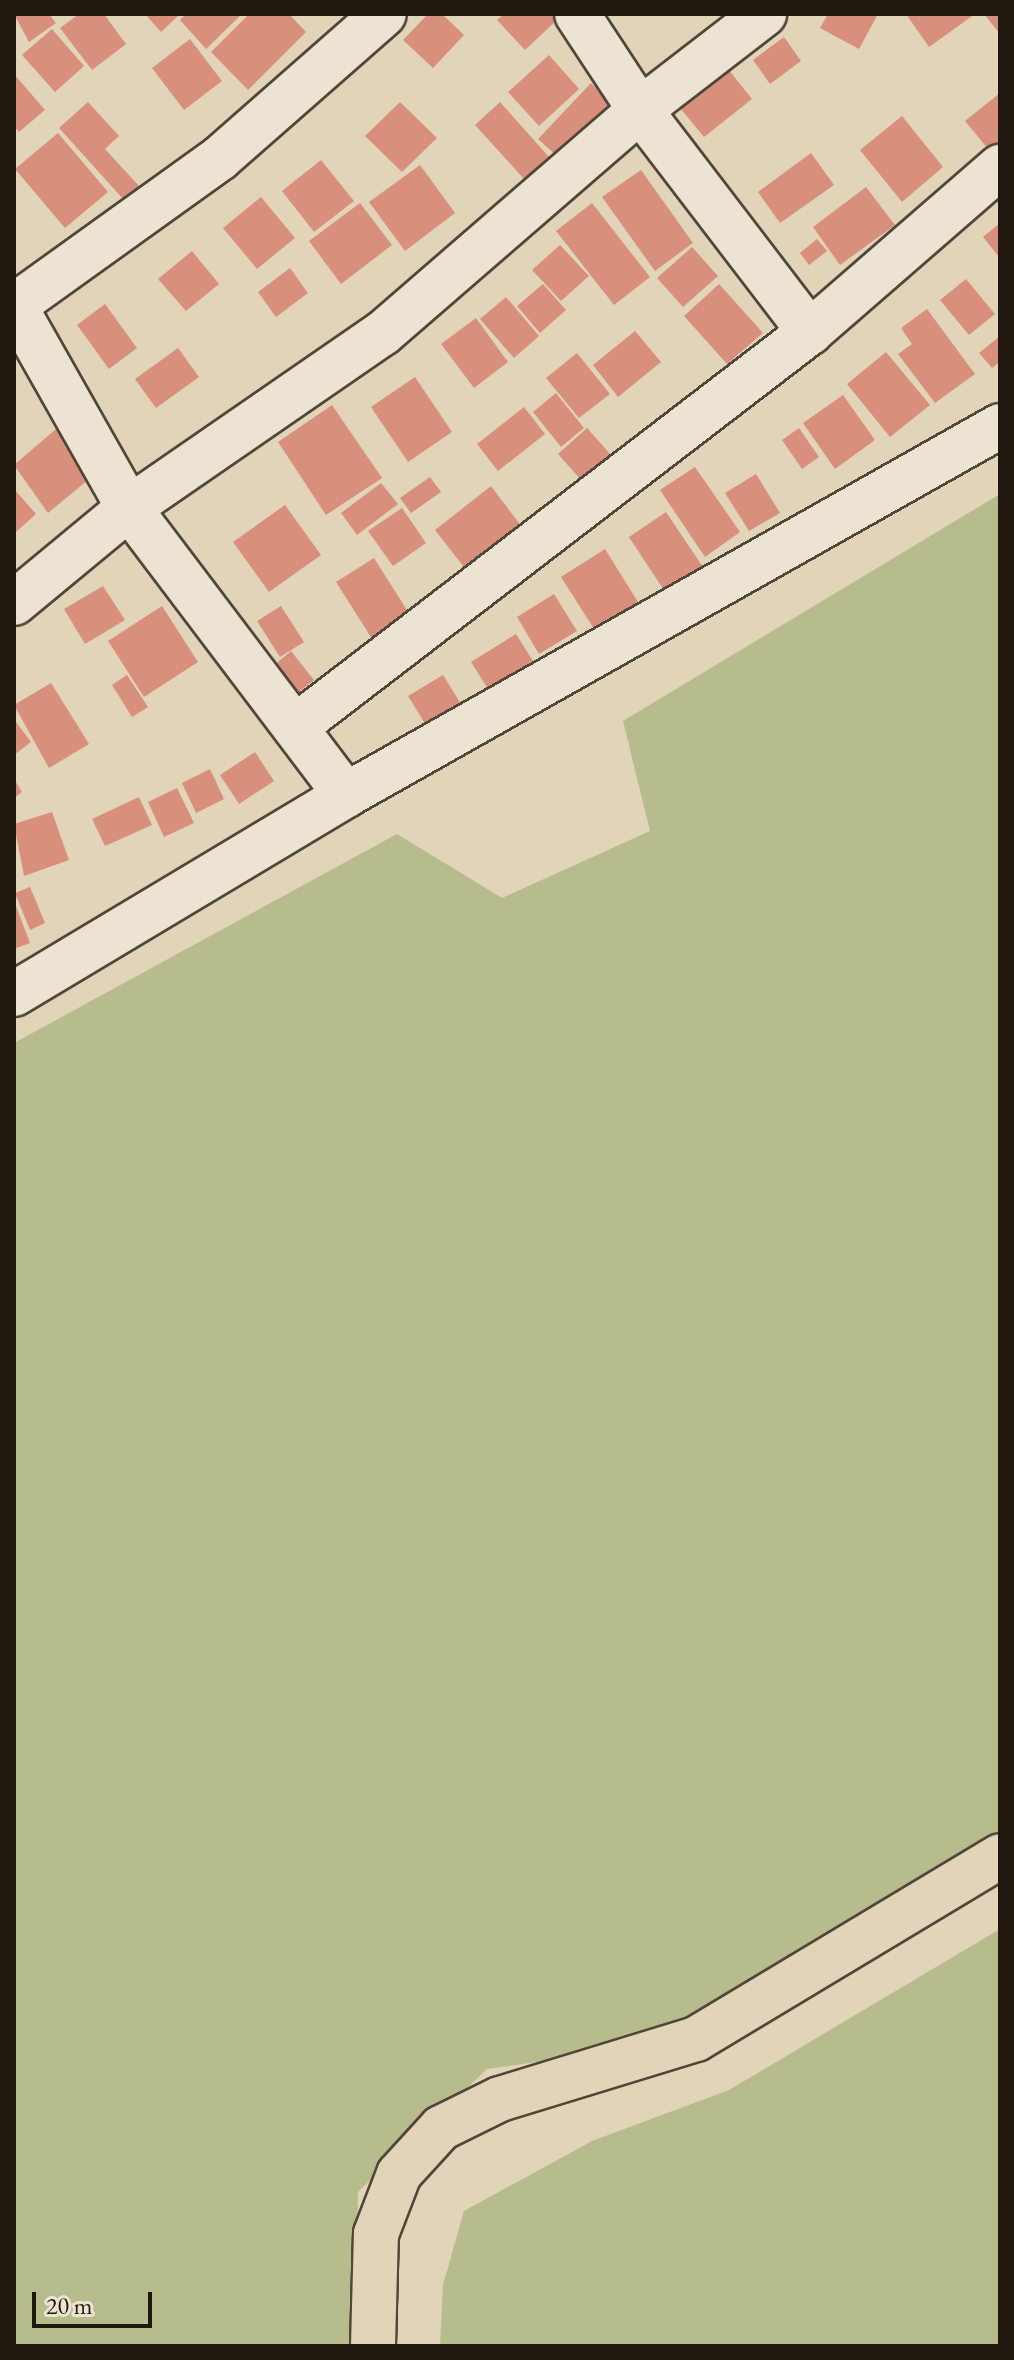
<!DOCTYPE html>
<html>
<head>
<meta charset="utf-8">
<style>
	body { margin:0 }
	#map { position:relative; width:1014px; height:2360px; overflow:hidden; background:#e1d4b9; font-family:"EB Garamond",serif }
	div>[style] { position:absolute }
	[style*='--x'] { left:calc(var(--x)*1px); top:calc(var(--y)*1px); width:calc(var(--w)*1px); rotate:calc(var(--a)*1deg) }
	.green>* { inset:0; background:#b6bc8c }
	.building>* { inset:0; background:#d8907d }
	.roads { filter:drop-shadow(2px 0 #504639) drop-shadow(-2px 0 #504639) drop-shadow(0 2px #504639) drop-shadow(0 -2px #504639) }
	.minor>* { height:44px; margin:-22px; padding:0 22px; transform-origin:22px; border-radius:22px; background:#ece3d2 }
	.major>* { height:44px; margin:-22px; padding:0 22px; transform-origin:22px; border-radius:22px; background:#e1d4b9 }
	span { translate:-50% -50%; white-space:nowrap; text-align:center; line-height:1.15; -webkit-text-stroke:6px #ece3d2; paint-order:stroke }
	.frame { position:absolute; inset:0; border:16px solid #20170e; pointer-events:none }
	.scale { position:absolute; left:32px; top:2292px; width:120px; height:36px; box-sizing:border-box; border:4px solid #20170e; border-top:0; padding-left:10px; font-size:24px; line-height:28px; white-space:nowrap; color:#20170e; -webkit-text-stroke:6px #ece3d2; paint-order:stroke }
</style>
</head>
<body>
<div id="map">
	<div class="green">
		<div style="clip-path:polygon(1000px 494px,1000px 1837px,637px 2048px,487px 2069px,358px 2192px,356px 2346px,14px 2346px,14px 1043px,397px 834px,502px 898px,650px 831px,623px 721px)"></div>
		<div style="clip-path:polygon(1000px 1929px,1000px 2346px,440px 2346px,443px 2285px,464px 2211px,592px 2141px,729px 2090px)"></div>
	</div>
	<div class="building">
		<div style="clip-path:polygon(14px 14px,49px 14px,56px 23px,29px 42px)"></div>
		<div style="clip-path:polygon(79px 14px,104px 14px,126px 44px,92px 70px,60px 28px)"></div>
		<div style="clip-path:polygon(145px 14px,180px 14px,161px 32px)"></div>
		<div style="clip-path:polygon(186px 14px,242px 14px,206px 49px,180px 20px)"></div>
		<div style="clip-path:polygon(249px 14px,289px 14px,306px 32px,248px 90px,211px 52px)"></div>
		<div style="clip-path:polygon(428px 14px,442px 14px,464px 35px,433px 68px,403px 40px)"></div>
		<div style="clip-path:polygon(504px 14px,555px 14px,559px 18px,525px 50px,497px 20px)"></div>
		<div style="clip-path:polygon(828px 14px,878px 14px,859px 49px,820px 28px)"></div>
		<div style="clip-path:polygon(906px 14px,975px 14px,929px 47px)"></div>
		<div style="clip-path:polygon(984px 14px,1000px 14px,1000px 34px)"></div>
		<div style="clip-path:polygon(52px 29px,84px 66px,55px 92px,22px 55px)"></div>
		<div style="clip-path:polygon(784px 37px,801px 61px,770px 84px,753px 60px)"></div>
		<div style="clip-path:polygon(190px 39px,222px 81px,184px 110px,152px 68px)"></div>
		<div style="clip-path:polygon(549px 55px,579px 89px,539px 126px,508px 92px)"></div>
		<div style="clip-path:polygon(728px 69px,752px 99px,704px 137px,680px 108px)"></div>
		<div style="clip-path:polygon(14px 74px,45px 110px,19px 132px,14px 126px)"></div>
		<div style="clip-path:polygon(591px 83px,618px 109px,566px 164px,538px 139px)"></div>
		<div style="clip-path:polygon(1000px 93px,1000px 141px,989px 150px,965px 121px)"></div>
		<div style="clip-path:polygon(88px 102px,119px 136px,105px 149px,139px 186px,124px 200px,59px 128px)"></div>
		<div style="clip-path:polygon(400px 102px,437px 138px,402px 172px,365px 136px)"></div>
		<div style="clip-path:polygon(500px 102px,549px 157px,524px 179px,475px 125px)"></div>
		<div style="clip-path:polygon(902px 116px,943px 167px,902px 202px,860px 150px)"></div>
		<div style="clip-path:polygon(58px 133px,108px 192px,65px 228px,15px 169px)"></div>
		<div style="clip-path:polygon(811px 153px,834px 185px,780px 223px,758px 192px)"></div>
		<div style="clip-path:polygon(321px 160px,354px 201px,314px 232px,282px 191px)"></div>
		<div style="clip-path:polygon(420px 165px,455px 213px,405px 251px,369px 202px)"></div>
		<div style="clip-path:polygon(641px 170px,693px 243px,655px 271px,602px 197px)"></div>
		<div style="clip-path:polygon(866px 187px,895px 225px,840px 265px,813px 227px)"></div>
		<div style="clip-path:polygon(261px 197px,295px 238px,257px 269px,223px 228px)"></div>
		<div style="clip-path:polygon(360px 203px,392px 245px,341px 284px,309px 241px)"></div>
		<div style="clip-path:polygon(592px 203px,650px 277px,614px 305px,556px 231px)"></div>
		<div style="clip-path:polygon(1000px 223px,1000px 258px,983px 237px)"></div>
		<div style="clip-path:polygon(817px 239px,827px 251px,809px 265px,800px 253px)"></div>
		<div style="clip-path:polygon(560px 245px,589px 276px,561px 301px,532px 270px)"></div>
		<div style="clip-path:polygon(692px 247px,718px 276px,683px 307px,657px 278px)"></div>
		<div style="clip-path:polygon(192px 251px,219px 284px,186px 311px,158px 279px)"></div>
		<div style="clip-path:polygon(290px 268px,308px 293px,276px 317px,258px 292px)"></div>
		<div style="clip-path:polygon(966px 279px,995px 314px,969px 335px,940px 300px)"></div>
		<div style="clip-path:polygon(543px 284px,566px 310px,540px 333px,517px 306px)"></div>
		<div style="clip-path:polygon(719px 284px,763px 333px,727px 364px,684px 316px)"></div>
		<div style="clip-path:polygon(506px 297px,539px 336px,514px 358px,480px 319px)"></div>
		<div style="clip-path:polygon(105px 304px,137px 348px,109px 369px,77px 325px)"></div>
		<div style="clip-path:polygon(927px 309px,975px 374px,935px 403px,898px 354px,912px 344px,901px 328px)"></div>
		<div style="clip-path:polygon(476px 318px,508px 362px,474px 388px,441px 344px)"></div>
		<div style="clip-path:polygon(635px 331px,661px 362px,618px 397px,593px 365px)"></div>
		<div style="clip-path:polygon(1000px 336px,1000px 362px,992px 368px,979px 353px)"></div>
		<div style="clip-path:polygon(178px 348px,199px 377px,156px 408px,135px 379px)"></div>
		<div style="clip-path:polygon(886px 352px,930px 405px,890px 437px,847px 384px)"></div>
		<div style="clip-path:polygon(577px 353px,610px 394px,579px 418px,546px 378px)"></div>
		<div style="clip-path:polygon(415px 377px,452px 432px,408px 462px,371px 407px)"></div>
		<div style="clip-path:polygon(556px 393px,584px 428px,561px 447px,533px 412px)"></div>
		<div style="clip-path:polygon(843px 395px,875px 440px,835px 469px,803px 423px)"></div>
		<div style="clip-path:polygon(332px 405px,382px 478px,326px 515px,278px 442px)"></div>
		<div style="clip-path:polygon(524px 407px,545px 434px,498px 471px,477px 444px)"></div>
		<div style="clip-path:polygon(587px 428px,611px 455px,582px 481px,558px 454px)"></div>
		<div style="clip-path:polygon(799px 428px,819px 457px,802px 469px,782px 440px)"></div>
		<div style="clip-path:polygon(56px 429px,94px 475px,48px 513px,14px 465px)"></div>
		<div style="clip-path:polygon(695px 467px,740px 532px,705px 557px,660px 490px)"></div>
		<div style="clip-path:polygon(756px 474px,780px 513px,749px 531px,725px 493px)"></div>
		<div style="clip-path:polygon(430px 477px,441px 492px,411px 513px,400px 498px)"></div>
		<div style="clip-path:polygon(381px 483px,398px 504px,357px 535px,341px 513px)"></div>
		<div style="clip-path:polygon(491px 486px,522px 527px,467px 571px,435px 530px)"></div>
		<div style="clip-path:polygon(14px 489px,36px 514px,16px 532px,14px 530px)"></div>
		<div style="clip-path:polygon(285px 505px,321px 555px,269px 592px,233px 542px)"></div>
		<div style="clip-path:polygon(402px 508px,426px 543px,393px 566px,368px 531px)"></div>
		<div style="clip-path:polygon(666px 512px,707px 573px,669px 598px,629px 537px)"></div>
		<div style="clip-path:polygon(605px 549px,638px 602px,594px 629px,561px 577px)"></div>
		<div style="clip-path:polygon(374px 558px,417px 626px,379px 650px,336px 582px)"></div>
		<div style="clip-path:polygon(103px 586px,125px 620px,85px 644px,64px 609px)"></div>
		<div style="clip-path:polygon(554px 594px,577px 631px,539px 654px,517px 617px)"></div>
		<div style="clip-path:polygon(162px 606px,198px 662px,144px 697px,108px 641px)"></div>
		<div style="clip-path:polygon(281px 606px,304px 642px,280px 657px,257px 621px)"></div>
		<div style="clip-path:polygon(516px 634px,533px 661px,488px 689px,471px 662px)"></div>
		<div style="clip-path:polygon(291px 651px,314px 680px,294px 696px,271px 668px)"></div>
		<div style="clip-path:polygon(127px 675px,148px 707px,132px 717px,112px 685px)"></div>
		<div style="clip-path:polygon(443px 675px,461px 704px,426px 725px,408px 696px)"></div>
		<div style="clip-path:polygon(51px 683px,89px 744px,49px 768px,14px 705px)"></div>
		<div style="clip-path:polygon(14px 719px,31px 742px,14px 755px)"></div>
		<div style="clip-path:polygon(255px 752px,274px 781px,239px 804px,220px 775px)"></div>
		<div style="clip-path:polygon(210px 769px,224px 799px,196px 813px,182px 783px)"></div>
		<div style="clip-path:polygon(14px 779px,22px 792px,14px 798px)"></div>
		<div style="clip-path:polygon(177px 788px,194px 823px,164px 837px,148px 802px)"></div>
		<div style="clip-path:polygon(139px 797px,152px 825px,105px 846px,92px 819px)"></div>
		<div style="clip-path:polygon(52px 812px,69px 860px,24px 876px,14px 824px)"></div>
		<div style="clip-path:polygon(30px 887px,45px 923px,30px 930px,15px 893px)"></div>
		<div style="clip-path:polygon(14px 901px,30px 943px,14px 949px)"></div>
	</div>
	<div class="roads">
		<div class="minor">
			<div style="--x:577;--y:14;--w:115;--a:56.7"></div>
			<div style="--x:640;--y:110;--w:280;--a:52.6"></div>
			<div style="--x:14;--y:305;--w:233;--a:60.5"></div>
			<div style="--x:129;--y:508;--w:360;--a:52.9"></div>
			<div style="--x:14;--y:306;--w:254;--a:-35.7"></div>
			<div style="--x:220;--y:158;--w:218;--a:-41.3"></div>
			<div style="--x:14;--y:603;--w:149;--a:-39.6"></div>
			<div style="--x:129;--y:508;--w:308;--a:-34.6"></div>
			<div style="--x:383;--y:333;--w:340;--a:-40.9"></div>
			<div style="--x:640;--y:110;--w:157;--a:-37.7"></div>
			<div style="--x:295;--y:727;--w:649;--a:-37.49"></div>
			<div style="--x:810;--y:332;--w:252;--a:-41"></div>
			<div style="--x:14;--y:994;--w:387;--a:-30.9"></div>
			<div style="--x:346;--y:795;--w:751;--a:-29.43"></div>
		</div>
		<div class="major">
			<div style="--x:373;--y:2346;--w:112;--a:-88.5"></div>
			<div style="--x:376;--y:2234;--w:64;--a:-69"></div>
			<div style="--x:399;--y:2174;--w:62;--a:-47.6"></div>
			<div style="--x:441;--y:2128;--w:66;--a:-26.2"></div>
			<div style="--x:500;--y:2099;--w:205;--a:-17"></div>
			<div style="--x:696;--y:2039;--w:355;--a:-31"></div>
		</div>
	</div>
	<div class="frame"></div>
	<div class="scale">20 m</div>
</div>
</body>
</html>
